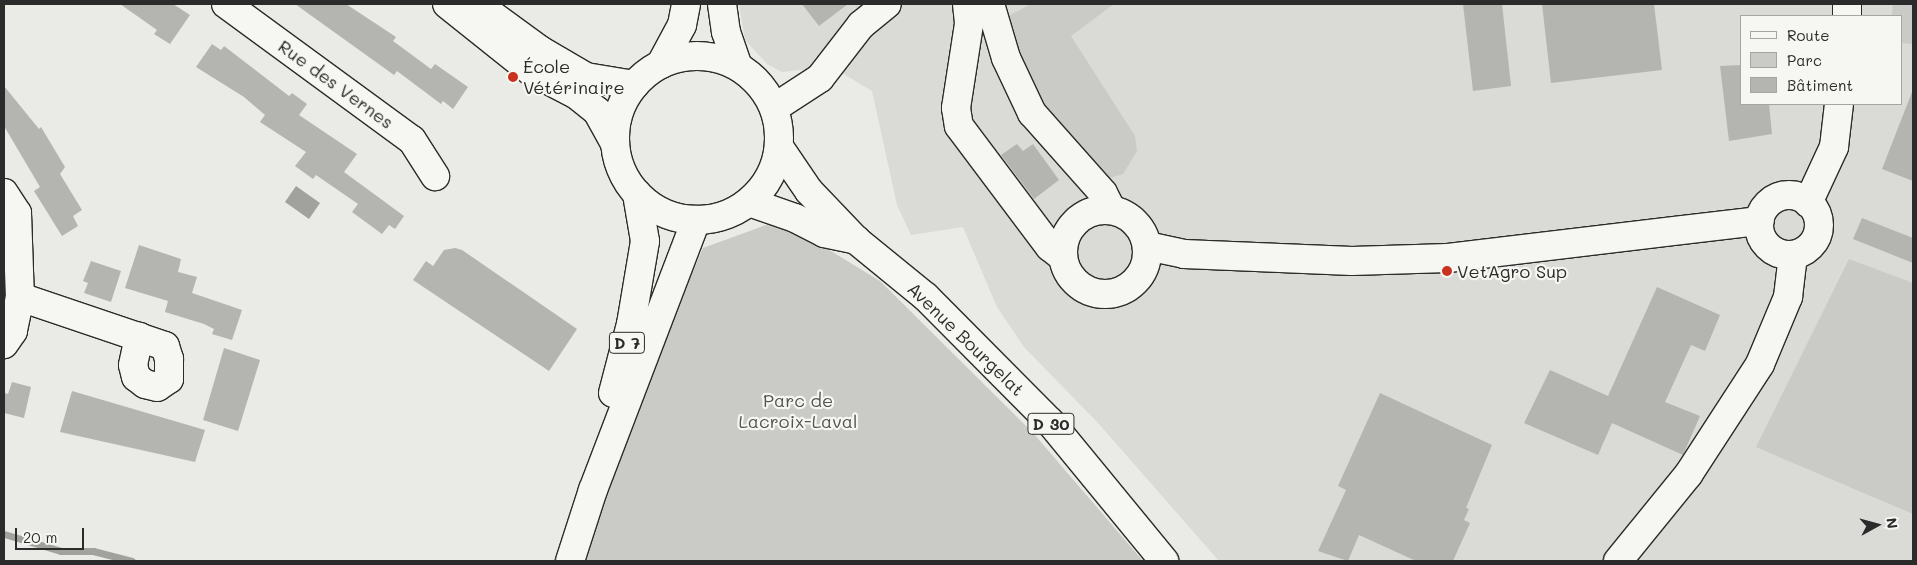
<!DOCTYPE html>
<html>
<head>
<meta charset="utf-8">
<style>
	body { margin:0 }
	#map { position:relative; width:1917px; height:565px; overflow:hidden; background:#eaeae6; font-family:Mali,sans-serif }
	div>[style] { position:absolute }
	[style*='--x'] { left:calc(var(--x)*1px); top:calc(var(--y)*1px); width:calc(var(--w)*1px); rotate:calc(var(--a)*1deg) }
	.built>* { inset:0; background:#dadad6 }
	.green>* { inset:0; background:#cacac7 }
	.water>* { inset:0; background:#a1a19e }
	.stream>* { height:7px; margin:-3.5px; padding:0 3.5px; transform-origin:3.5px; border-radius:3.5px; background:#a1a19e }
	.building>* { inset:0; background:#b4b4b1 }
	.roads { filter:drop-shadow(1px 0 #2b2b2b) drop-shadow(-1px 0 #2b2b2b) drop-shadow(0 1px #2b2b2b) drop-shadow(0 -1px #2b2b2b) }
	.minor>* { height:28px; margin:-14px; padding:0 14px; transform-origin:14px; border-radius:14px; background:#f6f6f2 }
	.minor>.ring { margin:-14px; padding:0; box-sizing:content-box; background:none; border:28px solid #f6f6f2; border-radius:50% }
	.major>* { height:28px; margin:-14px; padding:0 14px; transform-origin:14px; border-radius:14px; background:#f6f6f2 }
	.major>.ring { margin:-14px; padding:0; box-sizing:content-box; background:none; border:28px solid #f6f6f2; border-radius:50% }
	.dots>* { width:14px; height:14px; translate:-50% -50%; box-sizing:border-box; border:2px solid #f6f6f2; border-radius:50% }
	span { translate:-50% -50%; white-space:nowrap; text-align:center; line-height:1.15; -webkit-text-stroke:4.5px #f6f6f2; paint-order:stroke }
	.shield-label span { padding:1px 4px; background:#f6f6f2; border:1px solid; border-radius:4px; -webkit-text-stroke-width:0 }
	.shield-label { font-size:16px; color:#2b2b2b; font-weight:700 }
	.poi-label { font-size:18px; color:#2b2b2b }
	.left { translate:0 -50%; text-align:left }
	.street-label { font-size:18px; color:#2b2b2b }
	.park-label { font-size:18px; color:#535352 }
	.frame { position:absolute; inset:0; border:5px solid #2b2b2b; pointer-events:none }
	.legend { position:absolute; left:1740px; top:15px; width:162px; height:90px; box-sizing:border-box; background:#f6f6f2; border:1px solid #a5a5a2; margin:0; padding:6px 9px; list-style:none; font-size:15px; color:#2b2b2b }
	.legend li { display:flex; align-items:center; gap:10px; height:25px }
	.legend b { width:25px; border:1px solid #a5a5a2 }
	.north { position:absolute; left:1852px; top:500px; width:50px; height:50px; -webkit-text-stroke:4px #f6f6f2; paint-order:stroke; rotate:83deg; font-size:14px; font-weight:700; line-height:20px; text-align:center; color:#2b2b2b }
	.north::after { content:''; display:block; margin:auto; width:18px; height:22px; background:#2b2b2b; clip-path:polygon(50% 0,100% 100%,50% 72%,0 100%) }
	.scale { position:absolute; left:15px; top:528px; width:69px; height:22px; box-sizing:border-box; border:2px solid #2b2b2b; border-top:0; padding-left:6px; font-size:15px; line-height:18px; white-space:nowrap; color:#2b2b2b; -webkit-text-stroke:4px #f6f6f2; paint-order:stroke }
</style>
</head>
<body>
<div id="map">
	<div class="built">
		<div style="clip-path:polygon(evenodd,739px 4px,1913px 4px,1913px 561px,1219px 561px,1098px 423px,1024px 347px,997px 307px,963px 227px,911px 235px,897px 205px,872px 91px,819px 59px,808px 69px,782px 72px,767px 64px,745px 40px,739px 4px,1741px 16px,1901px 16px,1901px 104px,1741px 104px,1741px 16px)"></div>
	</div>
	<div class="green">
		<div style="clip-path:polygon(1031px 4px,1114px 4px,1071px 36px,1135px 136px,1137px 151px,1123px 174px,1109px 178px,1081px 146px,1071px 142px,1021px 75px,1003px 19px)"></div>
		<div style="clip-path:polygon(1893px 4px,1913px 4px,1913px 44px,1901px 43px,1901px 16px,1892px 16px)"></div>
		<div style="clip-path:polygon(769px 224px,808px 237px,880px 281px,1034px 434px,1143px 561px,583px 561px,671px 321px,703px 248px)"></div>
		<div style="clip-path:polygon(1849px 259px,1913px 283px,1913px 514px,1756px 447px)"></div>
	</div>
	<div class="water">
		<div style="clip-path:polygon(296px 186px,320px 203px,309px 219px,285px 202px)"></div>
	</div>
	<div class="stream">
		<div style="--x:4;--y:534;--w:59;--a:16.6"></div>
		<div style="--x:61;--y:551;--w:32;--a:0"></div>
		<div style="--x:93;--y:551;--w:40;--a:14.4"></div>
	</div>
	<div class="building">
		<div style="clip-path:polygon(120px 4px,173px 4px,190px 15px,170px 44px,154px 34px,157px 30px)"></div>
		<div style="clip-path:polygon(295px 4px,346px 4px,396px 37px,393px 41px,431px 69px,435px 64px,468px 87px,453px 109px,443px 101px,441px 104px,397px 71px,394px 75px)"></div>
		<div style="clip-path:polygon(802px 4px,848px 4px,819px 26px)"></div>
		<div style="clip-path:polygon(1463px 4px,1502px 4px,1511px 86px,1473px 91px)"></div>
		<div style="clip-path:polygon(1542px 4px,1654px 4px,1662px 70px,1551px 83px)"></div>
		<div style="clip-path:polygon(212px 44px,221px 50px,224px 46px,289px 96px,292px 93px,307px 104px,299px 115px,357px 154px,344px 172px,404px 216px,395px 229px,389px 225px,382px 234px,352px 212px,358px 204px,316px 175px,313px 179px,295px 166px,306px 152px,260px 122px,265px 115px,244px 97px,196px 67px)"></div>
		<div style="clip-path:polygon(1741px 65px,1741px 104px,1769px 104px,1772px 134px,1729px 141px,1720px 66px)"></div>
		<div style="clip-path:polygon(4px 86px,39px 129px,41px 127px,65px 167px,60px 174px,82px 210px,73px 216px,78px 226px,62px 236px,34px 191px,40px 187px,4px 126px)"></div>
		<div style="clip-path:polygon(1912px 92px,1913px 92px,1913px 181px,1882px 169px)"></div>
		<div style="clip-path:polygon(1017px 144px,1023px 151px,1033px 144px,1059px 180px,1034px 199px,1001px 155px)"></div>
		<div style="clip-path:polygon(1862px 218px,1913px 238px,1913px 263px,1853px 239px)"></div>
		<div style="clip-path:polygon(139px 245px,181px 259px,178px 272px,197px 277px,192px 293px,242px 310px,232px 340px,212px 334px,214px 329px,204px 324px,165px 312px,168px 301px,125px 288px)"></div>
		<div style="clip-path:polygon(455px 248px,462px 250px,577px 329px,549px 371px,413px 280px,426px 261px,433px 266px,444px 250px)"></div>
		<div style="clip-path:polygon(91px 261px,121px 271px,111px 302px,84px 293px,88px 283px,83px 281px)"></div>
		<div style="clip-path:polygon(1657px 287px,1720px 315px,1705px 351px,1691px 345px,1665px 402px,1700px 416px,1683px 455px,1612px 423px,1598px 455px,1524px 423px,1550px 370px,1608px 396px)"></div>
		<div style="clip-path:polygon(224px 348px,260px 360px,238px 431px,203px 420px)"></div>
		<div style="clip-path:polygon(12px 382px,31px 387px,24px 418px,4px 413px,4px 393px,8px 394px)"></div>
		<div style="clip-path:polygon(72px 391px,205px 430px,195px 462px,60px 432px)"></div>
		<div style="clip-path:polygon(1380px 393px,1492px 445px,1466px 508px,1469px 509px,1464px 520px,1470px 523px,1453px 561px,1416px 561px,1359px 535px,1348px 561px,1318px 551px,1346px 490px,1338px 486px)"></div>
	</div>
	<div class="roads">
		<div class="minor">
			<div style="--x:226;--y:4;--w:230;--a:36.2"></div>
			<div style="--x:412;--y:140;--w:43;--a:57.4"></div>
			<div style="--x:967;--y:4;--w:20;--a:84"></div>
			<div style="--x:969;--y:24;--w:85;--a:98.8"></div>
			<div style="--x:956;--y:108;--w:18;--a:81"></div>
			<div style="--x:959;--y:126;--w:151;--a:53.1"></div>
			<div style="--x:1050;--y:247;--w:16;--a:38"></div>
			<div style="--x:990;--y:4;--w:56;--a:73.5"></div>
			<div style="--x:1006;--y:58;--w:61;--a:64.7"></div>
			<div style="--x:1032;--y:113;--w:107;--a:48.4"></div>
			<div style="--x:1103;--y:193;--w:18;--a:63"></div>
			<div style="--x:1847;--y:16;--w:12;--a:-90"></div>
			<div style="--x:774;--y:108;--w:55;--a:-33.1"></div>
			<div style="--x:820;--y:78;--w:67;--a:-52.3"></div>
			<div style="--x:861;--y:25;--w:33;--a:-39"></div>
			<div style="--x:4;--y:193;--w:24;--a:57"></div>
			<div style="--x:17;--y:213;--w:84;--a:88"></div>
			<div style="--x:20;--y:297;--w:35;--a:102"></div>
			<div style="--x:13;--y:331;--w:16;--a:125"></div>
			<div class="ring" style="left:1759px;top:195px;width:32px;height:32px"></div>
			<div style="--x:1808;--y:203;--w:62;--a:-65.1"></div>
			<div style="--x:1834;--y:147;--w:43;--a:-83.4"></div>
			<div class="ring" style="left:1063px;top:210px;width:56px;height:56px"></div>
			<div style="--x:1147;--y:246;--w:38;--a:12"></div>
			<div style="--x:1184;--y:254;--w:168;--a:2.4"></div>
			<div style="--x:1352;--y:261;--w:96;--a:-1.8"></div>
			<div style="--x:1448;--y:258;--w:314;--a:-6.8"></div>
			<div style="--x:20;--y:297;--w:153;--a:18.7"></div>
			<div style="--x:165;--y:346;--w:14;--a:73"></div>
			<div style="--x:169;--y:359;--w:20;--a:90"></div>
			<div style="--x:169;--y:379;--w:14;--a:146"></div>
			<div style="--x:157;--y:387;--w:12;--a:-166"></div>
			<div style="--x:145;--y:384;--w:11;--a:-142"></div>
			<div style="--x:136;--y:377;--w:12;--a:-104"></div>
			<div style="--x:133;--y:365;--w:29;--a:-78"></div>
			<div style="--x:1618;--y:561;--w:111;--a:-50.9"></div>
			<div style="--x:1688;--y:475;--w:132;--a:-57"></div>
			<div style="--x:1760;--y:364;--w:73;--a:-67.3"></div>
			<div style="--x:1788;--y:297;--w:42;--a:-83.2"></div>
		</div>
		<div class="major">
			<div style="--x:447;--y:4;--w:107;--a:38.6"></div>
			<div style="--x:531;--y:71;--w:52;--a:27.6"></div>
			<div style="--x:577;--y:95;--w:26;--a:39"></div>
			<div style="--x:597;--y:111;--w:37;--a:61"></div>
			<div style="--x:477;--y:4;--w:78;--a:36.1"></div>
			<div style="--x:540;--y:50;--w:53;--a:30.4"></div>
			<div style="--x:586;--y:77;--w:49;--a:9.5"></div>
			<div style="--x:722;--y:4;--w:28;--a:82"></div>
			<div style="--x:726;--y:32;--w:36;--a:71"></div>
			<div class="ring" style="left:615px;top:56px;width:136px;height:136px"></div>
			<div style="--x:661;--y:64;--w:44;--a:-61.7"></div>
			<div style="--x:682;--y:25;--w:21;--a:-79"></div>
			<div style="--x:779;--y:147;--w:53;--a:55.7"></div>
			<div style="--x:809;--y:191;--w:68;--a:46.2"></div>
			<div style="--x:856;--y:240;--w:90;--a:39.2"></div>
			<div style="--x:926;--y:297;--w:176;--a:45.2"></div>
			<div style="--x:1050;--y:422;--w:180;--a:50.6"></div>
			<div style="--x:749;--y:202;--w:49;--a:19.2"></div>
			<div style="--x:795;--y:218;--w:33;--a:27"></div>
			<div style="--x:824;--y:233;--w:33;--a:12"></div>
			<div style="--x:613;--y:393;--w:71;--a:-75.4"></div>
			<div style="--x:631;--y:324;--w:84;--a:-80.4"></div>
			<div style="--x:645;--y:241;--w:48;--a:-99.7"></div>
			<div style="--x:570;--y:561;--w:75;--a:-72.1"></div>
			<div style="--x:593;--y:490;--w:289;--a:-69.1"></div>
		</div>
	</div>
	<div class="dots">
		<div style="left:513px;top:77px;background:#c8321e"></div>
		<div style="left:1447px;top:271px;background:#c8321e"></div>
	</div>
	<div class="shield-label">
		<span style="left:627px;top:343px">D 7</span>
		<span style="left:1051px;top:424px">D 30</span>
	</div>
	<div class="poi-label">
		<span class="left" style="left:523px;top:77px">École<br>Vétérinaire</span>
		<span class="left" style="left:1457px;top:271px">VetAgro Sup</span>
	</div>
	<div class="street-label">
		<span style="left:336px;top:84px;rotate:36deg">Rue des Vernes</span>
		<span style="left:966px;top:339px;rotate:44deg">Avenue Bourgelat</span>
	</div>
	<div class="park-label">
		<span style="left:798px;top:411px">Parc de<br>Lacroix-Laval</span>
	</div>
	<div class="frame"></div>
	<ul class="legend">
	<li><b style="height:6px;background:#f6f6f2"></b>Route</li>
	<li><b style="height:14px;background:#cacac7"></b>Parc</li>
	<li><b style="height:14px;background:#b4b4b1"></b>Bâtiment</li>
	</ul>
	<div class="north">N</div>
	<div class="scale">20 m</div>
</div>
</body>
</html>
